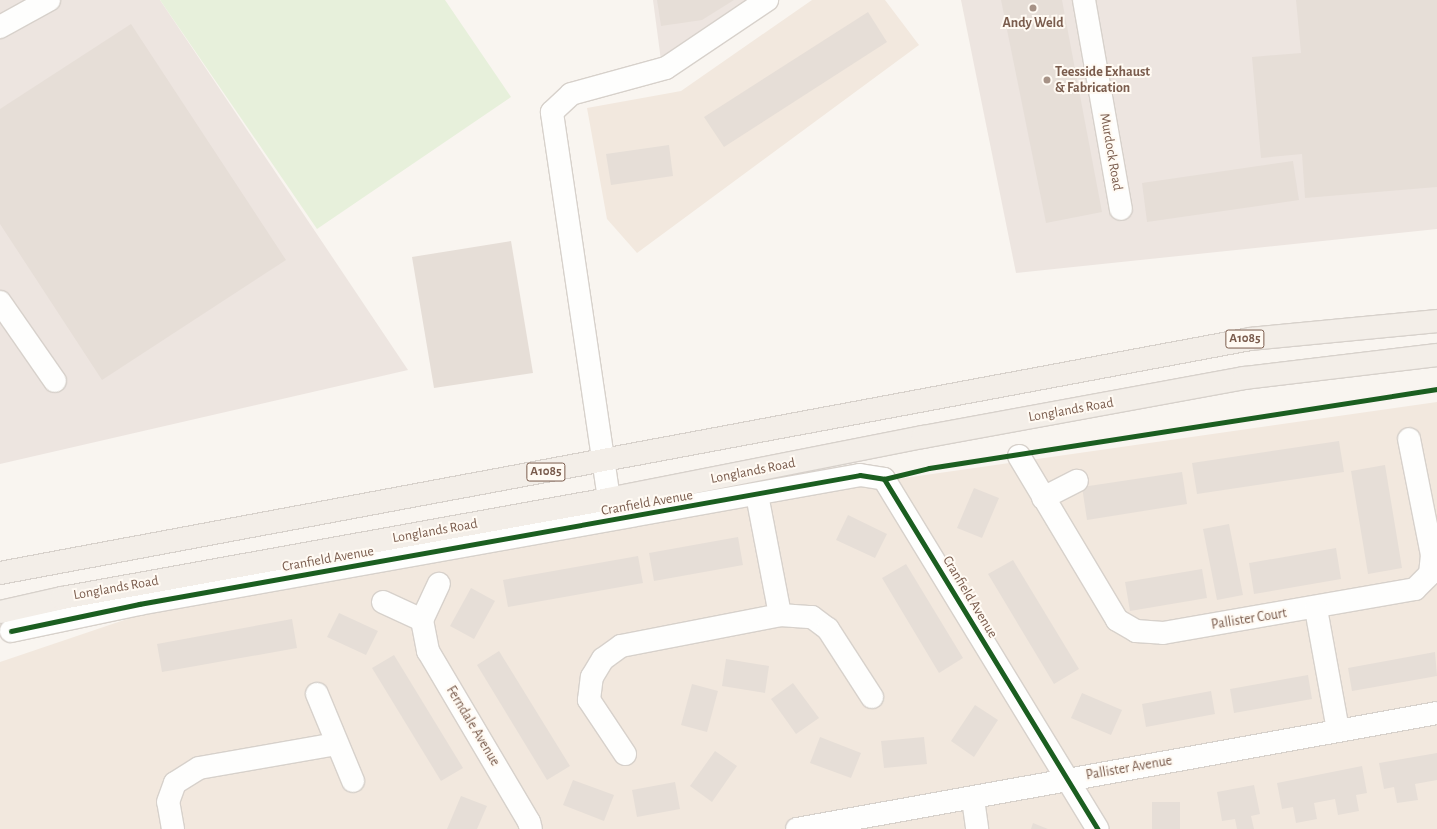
<!DOCTYPE html>
<html>
<head>
<meta charset="utf-8">
<style>
	body { margin:0 }
	#map { position:relative; width:1437px; height:829px; overflow:hidden; background:#f9f5f0; font-family:"Alegreya Sans",sans-serif }
	div>[style] { position:absolute }
	[style*='--x'] { left:calc(var(--x)*1px); top:calc(var(--y)*1px); width:calc(var(--w)*1px); rotate:calc(var(--a)*1deg) }
	.residential>* { inset:0; background:#f2e8de }
	.industrial>* { inset:0; background:#ede5e0 }
	.green>* { inset:0; background:#e7f0db }
	.building>* { inset:0; background:#e6ded7 }
	.roads { filter:drop-shadow(1px 0 #d7d1cb) drop-shadow(-1px 0 #d7d1cb) drop-shadow(0 1px #d7d1cb) drop-shadow(0 -1px #d7d1cb) }
	.minor>* { height:22px; margin:-11px; padding:0 11px; transform-origin:11px; border-radius:11px; background:#fefefd }
	.major>* { height:22px; margin:-11px; padding:0 11px; transform-origin:11px; border-radius:11px; background:#f3eee8 }
	.cycleway>* { height:5px; margin:-2.5px; padding:0 2.5px; transform-origin:2.5px; border-radius:2.5px; background:#1b5e20 }
	.dots>* { width:11px; height:11px; translate:-50% -50%; box-sizing:border-box; border:2px solid #fffaf3; border-radius:50% }
	span { translate:-50% -50%; white-space:nowrap; text-align:center; line-height:1.15; -webkit-text-stroke:4px #fffaf3; paint-order:stroke }
	.shield-label span { padding:1px 3px; background:#fffaf3; border:1px solid; border-radius:3px; -webkit-text-stroke-width:0 }
	.shield-label { font-size:13px; color:#7a5c4d; font-weight:700 }
	.poi-label { font-size:14px; color:#7a5c4d; font-weight:700 }
	.left { translate:0 -50%; text-align:left }
	.street-label { font-size:14px; color:#7a5c4d }
</style>
</head>
<body>
<div id="map">
	<div class="residential">
		<div style="clip-path:polygon(812px 0,885px 0,919px 45px,637px 253px,607px 219px,587px 108px,681px 91px)"></div>
		<div style="clip-path:polygon(1437px 402px,1437px 829px,0 829px,0 662px,139px 615px,862px 484px)"></div>
	</div>
	<div class="industrial">
		<div style="clip-path:polygon(0 0,160px 0,408px 370px,0 464px)"></div>
		<div style="clip-path:polygon(653px 0,772px 0,662px 68px)"></div>
		<div style="clip-path:polygon(961px 0,1437px 0,1437px 229px,1016px 273px)"></div>
	</div>
	<div class="green">
		<div style="clip-path:polygon(160px 0,445px 0,511px 97px,317px 229px)"></div>
	</div>
	<div class="building">
		<div style="clip-path:polygon(657px 0,734px 0,702px 20px,661px 26px)"></div>
		<div style="clip-path:polygon(1001px 0,1062px 0,1102px 212px,1046px 223px)"></div>
		<div style="clip-path:polygon(1296px 0,1437px 0,1437px 187px,1305px 198px,1302px 154px,1261px 158px,1252px 57px,1301px 53px)"></div>
		<div style="clip-path:polygon(868px 12px,887px 42px,724px 147px,704px 117px)"></div>
		<div style="clip-path:polygon(131px 24px,286px 260px,102px 380px,0 224px,0 109px)"></div>
		<div style="clip-path:polygon(669px 145px,673px 176px,611px 185px,606px 154px)"></div>
		<div style="clip-path:polygon(1293px 161px,1299px 200px,1147px 222px,1142px 183px)"></div>
		<div style="clip-path:polygon(511px 241px,533px 373px,434px 388px,412px 257px)"></div>
		<div style="clip-path:polygon(1339px 441px,1344px 472px,1197px 494px,1192px 463px)"></div>
		<div style="clip-path:polygon(1385px 465px,1402px 568px,1368px 574px,1351px 471px)"></div>
		<div style="clip-path:polygon(1182px 472px,1187px 504px,1087px 520px,1082px 487px)"></div>
		<div style="clip-path:polygon(974px 488px,999px 498px,982px 538px,957px 528px)"></div>
		<div style="clip-path:polygon(848px 515px,887px 534px,875px 558px,836px 540px)"></div>
		<div style="clip-path:polygon(1229px 524px,1243px 595px,1217px 600px,1203px 529px)"></div>
		<div style="clip-path:polygon(738px 537px,743px 565px,654px 581px,649px 553px)"></div>
		<div style="clip-path:polygon(1336px 548px,1341px 579px,1254px 594px,1249px 563px)"></div>
		<div style="clip-path:polygon(638px 556px,643px 583px,508px 607px,503px 580px)"></div>
		<div style="clip-path:polygon(1013px 560px,1079px 669px,1054px 684px,988px 574px)"></div>
		<div style="clip-path:polygon(906px 564px,963px 658px,939px 673px,882px 578px)"></div>
		<div style="clip-path:polygon(1202px 569px,1207px 598px,1130px 611px,1125px 582px)"></div>
		<div style="clip-path:polygon(471px 588px,495px 601px,474px 639px,450px 626px)"></div>
		<div style="clip-path:polygon(339px 613px,378px 631px,366px 655px,327px 637px)"></div>
		<div style="clip-path:polygon(292px 619px,297px 648px,162px 672px,157px 644px)"></div>
		<div style="clip-path:polygon(499px 651px,570px 766px,547px 780px,477px 665px)"></div>
		<div style="clip-path:polygon(1435px 652px,1437px 676px,1352px 691px,1348px 668px)"></div>
		<div style="clip-path:polygon(394px 655px,463px 768px,441px 781px,372px 668px)"></div>
		<div style="clip-path:polygon(726px 659px,769px 666px,765px 693px,722px 686px)"></div>
		<div style="clip-path:polygon(1308px 675px,1312px 699px,1234px 713px,1230px 689px)"></div>
		<div style="clip-path:polygon(793px 683px,819px 718px,796px 734px,771px 699px)"></div>
		<div style="clip-path:polygon(692px 684px,718px 691px,707px 732px,681px 725px)"></div>
		<div style="clip-path:polygon(1211px 691px,1215px 714px,1146px 727px,1142px 704px)"></div>
		<div style="clip-path:polygon(1082px 693px,1122px 710px,1111px 735px,1071px 718px)"></div>
		<div style="clip-path:polygon(975px 705px,998px 720px,974px 757px,951px 741px)"></div>
		<div style="clip-path:polygon(820px 737px,861px 753px,851px 778px,810px 763px)"></div>
		<div style="clip-path:polygon(924px 737px,927px 764px,884px 768px,881px 741px)"></div>
		<div style="clip-path:polygon(715px 751px,737px 766px,712px 802px,690px 786px)"></div>
		<div style="clip-path:polygon(1437px 753px,1437px 780px,1415px 784px,1418px 800px,1397px 803px,1394px 787px,1384px 789px,1379px 763px)"></div>
		<div style="clip-path:polygon(1362px 766px,1367px 793px,1356px 795px,1359px 811px,1338px 815px,1335px 799px,1314px 803px,1317px 819px,1296px 823px,1293px 807px,1282px 809px,1277px 783px)"></div>
		<div style="clip-path:polygon(573px 780px,614px 795px,604px 821px,563px 805px)"></div>
		<div style="clip-path:polygon(675px 782px,680px 809px,637px 817px,632px 790px)"></div>
		<div style="clip-path:polygon(1254px 785px,1260px 814px,1251px 816px,1254px 829px,1237px 829px,1235px 819px,1222px 821px,1217px 792px)"></div>
		<div style="clip-path:polygon(461px 796px,487px 806px,477px 829px,447px 829px)"></div>
		<div style="clip-path:polygon(1152px 802px,1180px 802px,1180px 829px,1152px 829px)"></div>
		<div style="clip-path:polygon(1033px 823px,1048px 829px,1031px 829px)"></div>
	</div>
	<div class="roads">
		<div class="minor">
			<div style="--x:1084;--y:0;--w:212;--a:80"></div>
			<div style="--x:0;--y:27;--w:56;--a:-28.9"></div>
			<div style="--x:0;--y:302;--w:96;--a:55.2"></div>
			<div style="--x:1019;--y:456;--w:191;--a:59.1"></div>
			<div style="--x:1117;--y:620;--w:22;--a:30"></div>
			<div style="--x:1136;--y:631;--w:27;--a:4"></div>
			<div style="--x:1163;--y:633;--w:256;--a:-9.9"></div>
			<div style="--x:1415;--y:589;--w:21;--a:-45"></div>
			<div style="--x:1430;--y:574;--w:19;--a:-84"></div>
			<div style="--x:1432;--y:555;--w:118;--a:-101.2"></div>
			<div style="--x:757;--y:495;--w:122;--a:79.1"></div>
			<div style="--x:1043;--y:498;--w:38;--a:-27"></div>
			<div style="--x:609;--y:499;--w:391;--a:-98.4"></div>
			<div style="--x:552;--y:112;--w:26;--a:-43"></div>
			<div style="--x:571;--y:94;--w:98;--a:-15.3"></div>
			<div style="--x:666;--y:68;--w:122;--a:-34"></div>
			<div style="--x:383;--y:602;--w:43;--a:24.8"></div>
			<div style="--x:422;--y:620;--w:32;--a:79"></div>
			<div style="--x:428;--y:651;--w:199;--a:59.4"></div>
			<div style="--x:529;--y:822;--w:7;--a:74"></div>
			<div style="--x:1316;--y:609;--w:123;--a:79.7"></div>
			<div style="--x:422;--y:620;--w:40;--a:-65"></div>
			<div style="--x:11;--y:631;--w:131;--a:-11.9"></div>
			<div style="--x:139;--y:604;--w:732;--a:-10.14"></div>
			<div style="--x:860;--y:475;--w:24;--a:9"></div>
			<div style="--x:884;--y:479;--w:410;--a:58.6"></div>
			<div style="--x:317;--y:694;--w:94;--a:67.5"></div>
			<div style="--x:625;--y:754;--w:65;--a:-123.7"></div>
			<div style="--x:589;--y:700;--w:23;--a:-83"></div>
			<div style="--x:592;--y:677;--w:21;--a:-59"></div>
			<div style="--x:603;--y:659;--w:22;--a:-36"></div>
			<div style="--x:621;--y:646;--w:162;--a:-11"></div>
			<div style="--x:780;--y:615;--w:32;--a:4"></div>
			<div style="--x:812;--y:617;--w:20;--a:37"></div>
			<div style="--x:828;--y:629;--w:81;--a:57.1"></div>
			<div style="--x:973;--y:799;--w:30;--a:82"></div>
			<div style="--x:173;--y:829;--w:27;--a:-100"></div>
			<div style="--x:168;--y:802;--w:20;--a:-70"></div>
			<div style="--x:175;--y:783;--w:28;--a:-32"></div>
			<div style="--x:199;--y:768;--w:140;--a:-9.9"></div>
			<div style="--x:797;--y:829;--w:650;--a:-10.27"></div>
		</div>
		<div class="major">
			<div style="--x:0;--y:573;--w:1272;--a:-10.6"></div>
			<div style="--x:1250;--y:339;--w:188;--a:-5.5"></div>
			<div style="--x:0;--y:612;--w:64;--a:-12.7"></div>
			<div style="--x:62;--y:598;--w:556;--a:-10.26"></div>
			<div style="--x:609;--y:499;--w:320;--a:-11.2"></div>
			<div style="--x:923;--y:437;--w:326;--a:-10.4"></div>
			<div style="--x:1244;--y:378;--w:194;--a:-6.8"></div>
		</div>
	</div>
	<div class="cycleway">
		<div style="--x:884;--y:479;--w:46;--a:-13.7"></div>
		<div style="--x:929;--y:468;--w:514;--a:-8.84"></div>
		<div style="--x:11;--y:631;--w:131;--a:-11.9"></div>
		<div style="--x:139;--y:604;--w:732;--a:-10.14"></div>
		<div style="--x:860;--y:475;--w:24;--a:9"></div>
		<div style="--x:884;--y:479;--w:410;--a:58.6"></div>
	</div>
	<div class="dots">
		<div style="left:1033px;top:8px;background:#a69286"></div>
		<div style="left:1047px;top:80px;background:#a69286"></div>
	</div>
	<div class="shield-label">
		<span style="left:1245px;top:339px">A1085</span>
		<span style="left:546px;top:472px">A1085</span>
	</div>
	<div class="poi-label">
		<span style="left:1033px;top:23px">Andy Weld</span>
		<span class="left" style="left:1055px;top:80px">Teesside Exhaust<br>&amp; Fabrication</span>
	</div>
	<div class="street-label">
		<span style="left:1111px;top:152px;rotate:80deg">Murdock Road</span>
		<span style="left:1071px;top:410px;rotate:-10deg">Longlands Road</span>
		<span style="left:753px;top:471px;rotate:-11deg">Longlands Road</span>
		<span style="left:647px;top:503px;rotate:-10deg">Cranfield Avenue</span>
		<span style="left:435px;top:531px;rotate:-10deg">Longlands Road</span>
		<span style="left:328px;top:559px;rotate:-10deg">Cranfield Avenue</span>
		<span style="left:116px;top:588px;rotate:-10deg">Longlands Road</span>
		<span style="left:970px;top:597px;rotate:59deg">Cranfield Avenue</span>
		<span style="left:1249px;top:619px;rotate:-9deg">Pallister Court</span>
		<span style="left:473px;top:726px;rotate:59deg">Ferndale Avenue</span>
		<span style="left:1129px;top:768px;rotate:-10deg">Pallister Avenue</span>
	</div>
</div>
</body>
</html>
